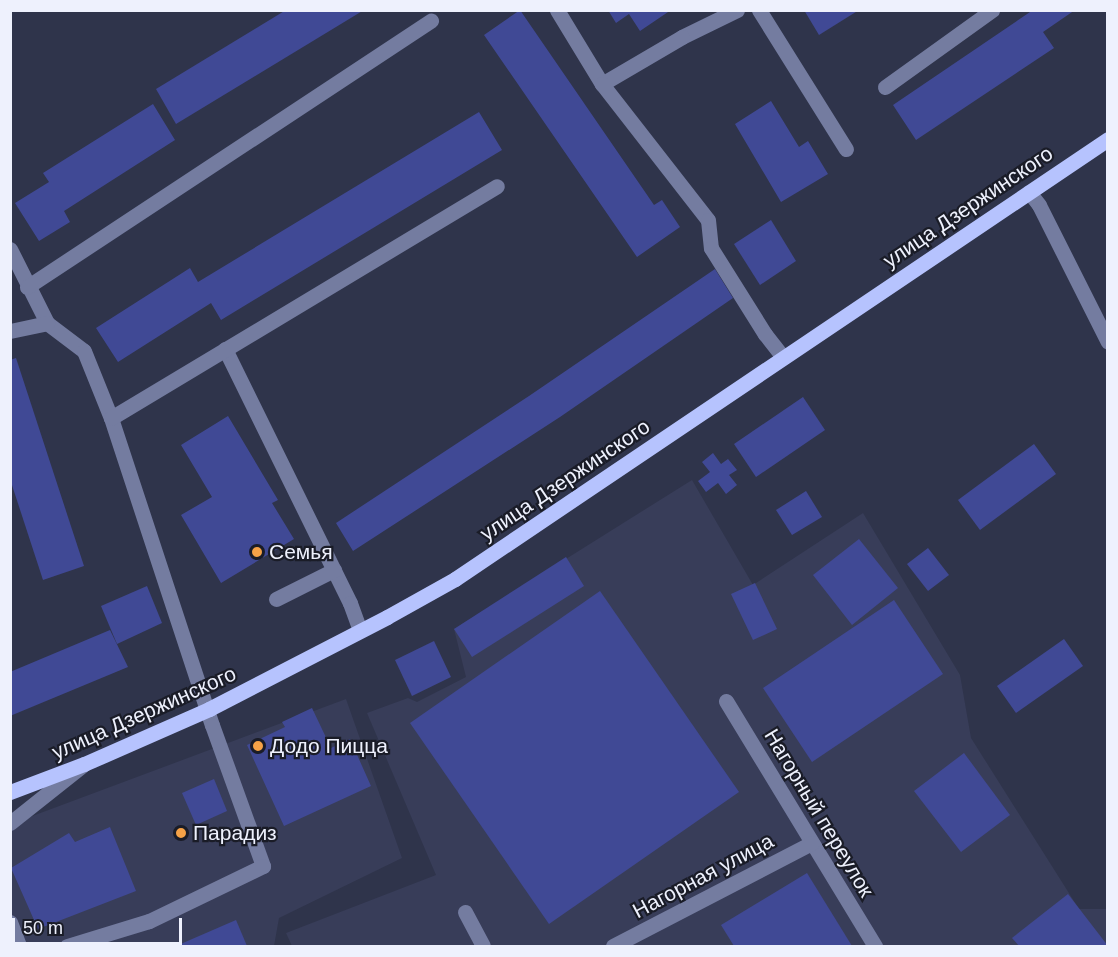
<!DOCTYPE html>
<html>
<head>
<meta charset="utf-8">
<style>
	body { margin:0 }
	#map { position:relative; width:1118px; height:957px; overflow:hidden; background:#2f344b; font-family:Arial,sans-serif }
	div>[style] { position:absolute }
	[style*='--x'] { left:calc(var(--x)*1px); top:calc(var(--y)*1px); width:calc(var(--w)*1px); rotate:calc(var(--a)*1deg) }
	.built>* { inset:0; background:#383d59 }
	.building>* { inset:0; background:#404995 }
	.minor>* { height:15px; margin:-7.5px; padding:0 7.5px; transform-origin:7.5px; border-radius:7.5px; background:#747ca0 }
	.major>* { height:15px; margin:-7.5px; padding:0 7.5px; transform-origin:7.5px; border-radius:7.5px; background:#b6c3fe }
	.dots>* { width:16px; height:16px; translate:-50% -50%; box-sizing:border-box; border:3px solid #1a1c27; border-radius:50% }
	span { translate:-50% -50%; white-space:nowrap; text-align:center; line-height:1.15; -webkit-text-stroke:4.5px #1a1c27; paint-order:stroke }
	.street-label { font-size:21px; color:#eef1fd }
	.poi-label { font-size:21px; color:#eef1fd }
	.left { translate:0 -50%; text-align:left }
	.frame { position:absolute; inset:0; border:12px solid #eef1fd; pointer-events:none }
	.scale { position:absolute; left:12px; top:918px; width:170px; height:27px; box-sizing:border-box; border:3px solid #eef1fd; border-top:0; padding-left:8px; font-size:18px; line-height:21px; white-space:nowrap; color:#eef1fd; -webkit-text-stroke:4px #1a1c27; paint-order:stroke }
</style>
</head>
<body>
<div id="map">
	<div class="built">
		<div style="clip-path:polygon(692px 480px,753px 585px,863px 513px,960px 675px,971px 738px,1079px 909px,1108px 909px,1107px 946px,292px 946px,286px 933px,436px 875px,367px 713px,408px 698px,417px 702px,466px 677px,454px 629px)"></div>
		<div style="clip-path:polygon(346px 699px,402px 858px,279px 918px,274px 946px,11px 946px,11px 824px)"></div>
	</div>
	<div class="building">
		<div style="clip-path:polygon(286px 10px,364px 10px,176px 124px,156px 89px)"></div>
		<div style="clip-path:polygon(520px 10px,654px 205px,662px 200px,680px 227px,637px 257px,484px 35px)"></div>
		<div style="clip-path:polygon(608px 10px,671px 10px,640px 31px,629px 14px,616px 23px)"></div>
		<div style="clip-path:polygon(804px 10px,859px 10px,819px 35px)"></div>
		<div style="clip-path:polygon(1028px 10px,1075px 10px,1043px 32px,1054px 48px,916px 140px,893px 105px,1030px 12px)"></div>
		<div style="clip-path:polygon(771px 101px,799px 147px,808px 141px,828px 174px,781px 202px,735px 124px)"></div>
		<div style="clip-path:polygon(153px 104px,175px 140px,64px 211px,70px 222px,39px 241px,15px 203px,49px 182px,43px 173px)"></div>
		<div style="clip-path:polygon(479px 112px,502px 150px,221px 320px,211px 303px,118px 362px,96px 328px,190px 268px,198px 282px)"></div>
		<div style="clip-path:polygon(771px 220px,796px 261px,760px 285px,734px 244px)"></div>
		<div style="clip-path:polygon(715px 269px,733px 298px,560px 417px,353px 551px,336px 523px,529px 396px)"></div>
		<div style="clip-path:polygon(16px 358px,84px 566px,43px 580px,10px 479px,10px 360px)"></div>
		<div style="clip-path:polygon(803px 397px,825px 430px,756px 477px,734px 444px)"></div>
		<div style="clip-path:polygon(228px 416px,278px 500px,272px 503px,294px 539px,221px 583px,181px 515px,212px 497px,181px 445px)"></div>
		<div style="clip-path:polygon(1034px 444px,1056px 474px,980px 530px,958px 500px)"></div>
		<div style="clip-path:polygon(713px 453px,721px 464px,728px 459px,737px 470px,729px 475px,737px 485px,726px 494px,718px 483px,706px 492px,698px 481px,710px 472px,702px 462px)"></div>
		<div style="clip-path:polygon(806px 491px,822px 517px,792px 535px,776px 510px)"></div>
		<div style="clip-path:polygon(859px 539px,898px 588px,852px 625px,813px 575px)"></div>
		<div style="clip-path:polygon(928px 548px,949px 575px,928px 591px,907px 564px)"></div>
		<div style="clip-path:polygon(566px 557px,584px 586px,472px 657px,454px 629px)"></div>
		<div style="clip-path:polygon(755px 583px,777px 629px,753px 640px,731px 594px)"></div>
		<div style="clip-path:polygon(147px 586px,162px 623px,117px 644px,101px 606px)"></div>
		<div style="clip-path:polygon(600px 591px,739px 792px,549px 924px,410px 723px)"></div>
		<div style="clip-path:polygon(894px 600px,943px 674px,812px 762px,763px 688px)"></div>
		<div style="clip-path:polygon(110px 630px,128px 667px,10px 716px,10px 672px)"></div>
		<div style="clip-path:polygon(1064px 639px,1083px 666px,1016px 713px,997px 686px)"></div>
		<div style="clip-path:polygon(434px 641px,451px 677px,412px 696px,395px 660px)"></div>
		<div style="clip-path:polygon(312px 708px,331px 748px,350px 739px,371px 786px,284px 826px,247px 745px,285px 727px,282px 722px)"></div>
		<div style="clip-path:polygon(964px 753px,1010px 815px,961px 852px,914px 791px)"></div>
		<div style="clip-path:polygon(214px 779px,227px 811px,196px 825px,182px 793px)"></div>
		<div style="clip-path:polygon(110px 827px,136px 891px,38px 929px,11px 868px,69px 833px,75px 842px)"></div>
		<div style="clip-path:polygon(807px 873px,852px 946px,734px 946px,721px 925px)"></div>
		<div style="clip-path:polygon(1068px 894px,1108px 946px,1019px 946px,1012px 938px)"></div>
		<div style="clip-path:polygon(236px 920px,247px 946px,176px 946px)"></div>
	</div>
	<div class="minor">
		<div style="--x:557;--y:10;--w:87;--a:58.7"></div>
		<div style="--x:737;--y:10;--w:61;--a:153.9"></div>
		<div style="--x:682;--y:37;--w:93;--a:149.6"></div>
		<div style="--x:602;--y:84;--w:172;--a:52.1"></div>
		<div style="--x:708;--y:220;--w:28;--a:84"></div>
		<div style="--x:711;--y:248;--w:102;--a:57.9"></div>
		<div style="--x:765;--y:334;--w:29;--a:52"></div>
		<div style="--x:759;--y:10;--w:164;--a:58"></div>
		<div style="--x:885;--y:87;--w:132;--a:-35.7"></div>
		<div style="--x:1029;--y:192;--w:16;--a:52"></div>
		<div style="--x:1039;--y:205;--w:153;--a:63.3"></div>
		<div style="--x:10;--y:249;--w:83;--a:63.4"></div>
		<div style="--x:47;--y:323;--w:46;--a:37.1"></div>
		<div style="--x:84;--y:351;--w:72;--a:68.1"></div>
		<div style="--x:111;--y:418;--w:323;--a:71.8"></div>
		<div style="--x:212;--y:725;--w:150;--a:70.1"></div>
		<div style="--x:263;--y:866;--w:127;--a:154.2"></div>
		<div style="--x:149;--y:921;--w:86;--a:163"></div>
		<div style="--x:27;--y:287;--w:484;--a:-33.4"></div>
		<div style="--x:10;--y:331;--w:38;--a:-12"></div>
		<div style="--x:225;--y:349;--w:283;--a:63.8"></div>
		<div style="--x:350;--y:603;--w:29;--a:70"></div>
		<div style="--x:111;--y:418;--w:450;--a:-31"></div>
		<div style="--x:276;--y:599;--w:65;--a:-26.6"></div>
		<div style="--x:726;--y:701;--w:287;--a:58.7"></div>
		<div style="--x:10;--y:823;--w:93;--a:-38.5"></div>
		<div style="--x:465;--y:912;--w:38;--a:62"></div>
		<div style="--x:10;--y:922;--w:26;--a:69"></div>
		<div style="--x:613;--y:946;--w:224;--a:-27.4"></div>
	</div>
	<div class="major">
		<div style="--x:10;--y:792;--w:79;--a:-20.7"></div>
		<div style="--x:84;--y:764;--w:137;--a:-23.7"></div>
		<div style="--x:209;--y:709;--w:200;--a:-27.3"></div>
		<div style="--x:387;--y:617;--w:78;--a:-29.2"></div>
		<div style="--x:455;--y:579;--w:787;--a:-33.97"></div>
	</div>
	<div class="dots">
		<div style="left:257px;top:552px;background:#f6a247"></div>
		<div style="left:258px;top:746px;background:#f6a247"></div>
		<div style="left:181px;top:833px;background:#f6a247"></div>
	</div>
	<div class="street-label">
		<span style="left:968px;top:207px;rotate:-34deg">улица Дзержинского</span>
		<span style="left:565px;top:480px;rotate:-34deg">улица Дзержинского</span>
		<span style="left:144px;top:713px;rotate:-24deg">улица Дзержинского</span>
		<span style="left:819px;top:813px;rotate:59deg">Нагорный переулок</span>
		<span style="left:703px;top:876px;rotate:-28deg">Нагорная улица</span>
	</div>
	<div class="poi-label">
		<span class="left" style="left:269px;top:552px">Семья</span>
		<span class="left" style="left:270px;top:746px">Додо Пицца</span>
		<span class="left" style="left:193px;top:833px">Парадиз</span>
	</div>
	<div class="frame"></div>
	<div class="scale">50 m</div>
</div>
</body>
</html>
